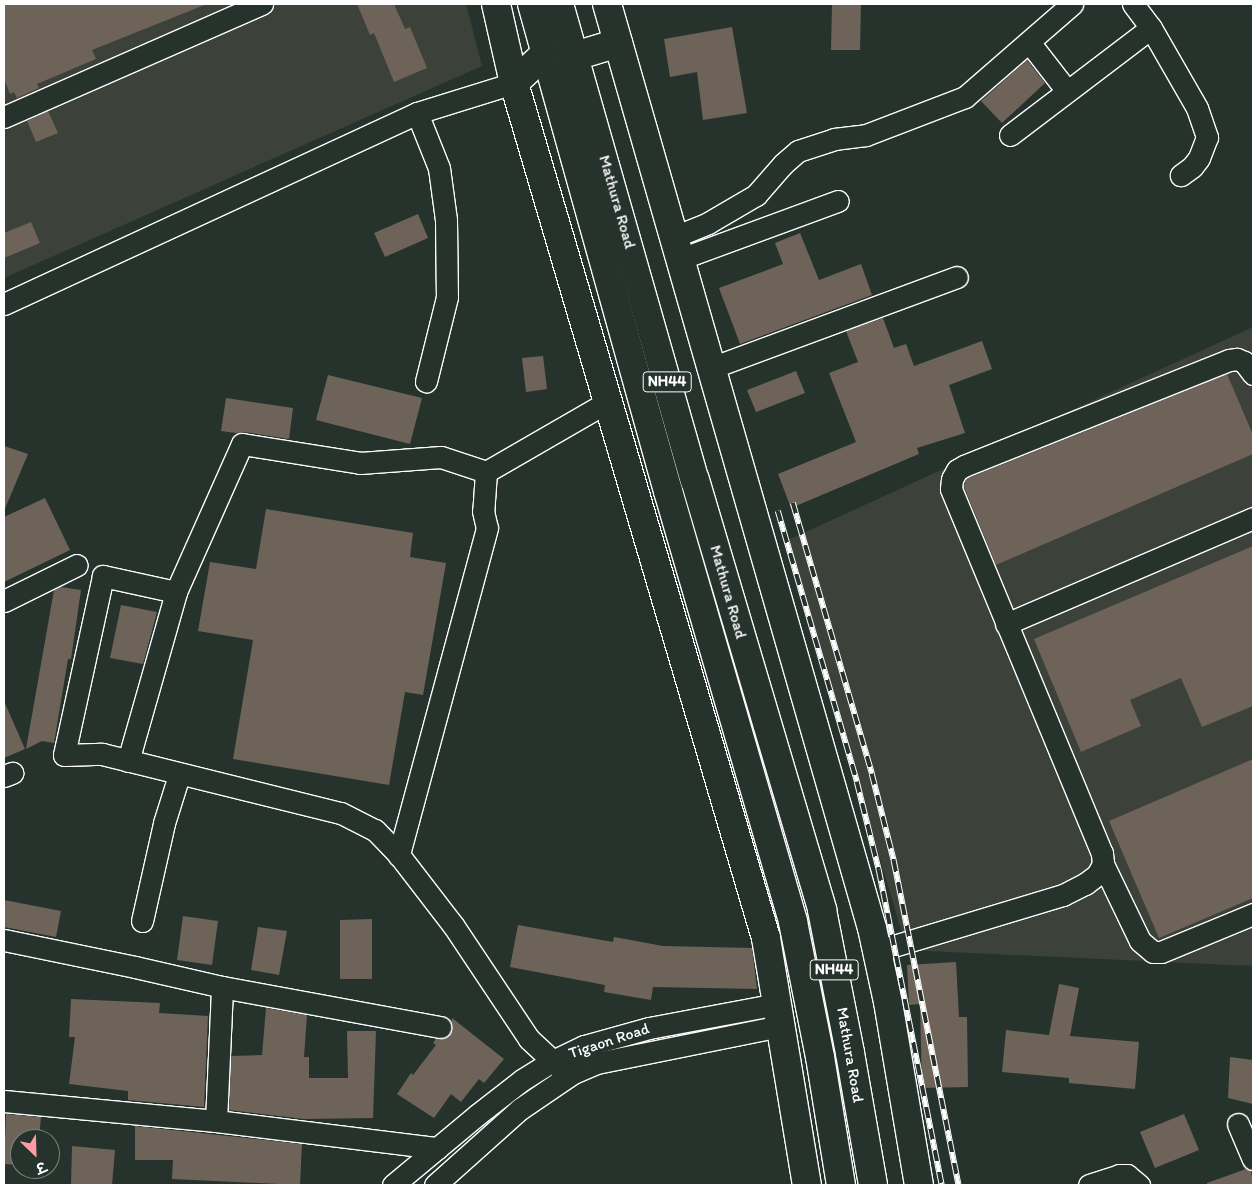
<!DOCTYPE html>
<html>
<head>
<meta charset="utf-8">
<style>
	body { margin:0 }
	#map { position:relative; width:1257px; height:1189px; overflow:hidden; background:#26332d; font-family:Itim,"Playpen Sans Deva",sans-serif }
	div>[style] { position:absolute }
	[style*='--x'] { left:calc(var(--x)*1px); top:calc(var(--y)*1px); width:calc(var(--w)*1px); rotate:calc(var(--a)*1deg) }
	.built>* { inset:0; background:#3c413a }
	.building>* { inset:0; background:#6e6358 }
	.roads { filter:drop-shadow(1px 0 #fff) drop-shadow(-1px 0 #fff) drop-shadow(0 1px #fff) drop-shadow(0 -1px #fff) }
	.minor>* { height:21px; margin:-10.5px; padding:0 10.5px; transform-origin:10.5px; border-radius:10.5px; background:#26332d }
	.major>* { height:28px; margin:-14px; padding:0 14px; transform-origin:14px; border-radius:14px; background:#26332d }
	.highway>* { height:28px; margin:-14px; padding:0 14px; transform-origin:14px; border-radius:14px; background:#26332d }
	.rail>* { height:5.5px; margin-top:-2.75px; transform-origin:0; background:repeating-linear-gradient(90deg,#26332d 0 11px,#fff 0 22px); box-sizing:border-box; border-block:1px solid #fff }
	span { translate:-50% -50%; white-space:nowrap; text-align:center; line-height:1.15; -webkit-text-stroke:4px #26332d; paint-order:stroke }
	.shield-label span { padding:1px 4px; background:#26332d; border:1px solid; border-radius:4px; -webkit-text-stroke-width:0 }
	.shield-label { font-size:15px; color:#fff; font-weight:700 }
	.street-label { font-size:16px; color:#fff }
	.frame { position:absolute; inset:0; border:5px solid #fff; pointer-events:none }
	.north { position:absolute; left:10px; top:1129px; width:50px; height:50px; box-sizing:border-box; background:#26332d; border:1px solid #7d8581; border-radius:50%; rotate:156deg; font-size:14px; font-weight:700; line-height:20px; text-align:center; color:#fff }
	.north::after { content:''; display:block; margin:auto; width:18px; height:22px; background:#ff9aa2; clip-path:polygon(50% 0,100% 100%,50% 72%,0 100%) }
</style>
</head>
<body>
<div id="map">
	<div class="built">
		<div style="clip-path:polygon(4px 4px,466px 4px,482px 66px,4px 278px)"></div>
		<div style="clip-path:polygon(1253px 327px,1253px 966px,907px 950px,786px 541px)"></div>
	</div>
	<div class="building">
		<div style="clip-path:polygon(4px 4px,207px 4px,92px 50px,96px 59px,37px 84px,39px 88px,17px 98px,14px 92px,10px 94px,4px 79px)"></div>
		<div style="clip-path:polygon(357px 4px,394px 4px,405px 29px,410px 27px,427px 68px,394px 82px,374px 33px,370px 35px)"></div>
		<div style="clip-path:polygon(832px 4px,861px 4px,860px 50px,831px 50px)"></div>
		<div style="clip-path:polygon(732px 27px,747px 113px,703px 120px,697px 72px,670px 77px,664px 39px)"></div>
		<div style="clip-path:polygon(1027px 60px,1045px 83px,1002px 123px,981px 101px)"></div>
		<div style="clip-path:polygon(48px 111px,58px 133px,36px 142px,27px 121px)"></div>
		<div style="clip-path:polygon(418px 214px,428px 238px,385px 257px,374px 233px)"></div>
		<div style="clip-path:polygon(31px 222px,40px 243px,4px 258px,4px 233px)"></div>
		<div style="clip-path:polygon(800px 233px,819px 280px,861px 264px,872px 295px,740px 344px,719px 288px,783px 264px,775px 243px)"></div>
		<div style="clip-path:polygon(883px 318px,894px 348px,906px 344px,914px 366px,982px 341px,992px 369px,949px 385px,965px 433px,917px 448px,919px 454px,791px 508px,778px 474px,856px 442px,829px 373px,858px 362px,846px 331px)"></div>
		<div style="clip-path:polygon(543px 356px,547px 389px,526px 392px,522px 358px)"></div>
		<div style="clip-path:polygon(796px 371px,805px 393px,756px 412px,747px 390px)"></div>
		<div style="clip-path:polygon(1227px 374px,1253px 435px,1253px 454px,996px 565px,964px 487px,966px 479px)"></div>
		<div style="clip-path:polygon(328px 375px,422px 398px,410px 444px,316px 420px)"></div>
		<div style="clip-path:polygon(226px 398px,293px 408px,289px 439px,244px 432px,236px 433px,221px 431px)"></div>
		<div style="clip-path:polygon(4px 446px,28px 454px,4px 511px)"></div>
		<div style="clip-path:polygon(45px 498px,70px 550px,4px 582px,4px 517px)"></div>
		<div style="clip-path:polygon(266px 509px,413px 533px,410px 557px,446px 563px,423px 695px,405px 692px,389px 785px,233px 759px,253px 640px,198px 631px,210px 562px,256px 569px)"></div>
		<div style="clip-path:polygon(1253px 546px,1253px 706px,1202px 727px,1181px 678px,1130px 700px,1141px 726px,1081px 752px,1034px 639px)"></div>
		<div style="clip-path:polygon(61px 587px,81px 590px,71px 659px,68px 659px,54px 743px,42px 741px,26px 749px,54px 590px)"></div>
		<div style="clip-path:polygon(121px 605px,157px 612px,143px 664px,110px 658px)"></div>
		<div style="clip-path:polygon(4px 701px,25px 749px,4px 758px)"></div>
		<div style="clip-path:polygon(1253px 759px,1253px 898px,1159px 938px,1109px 821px)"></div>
		<div style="clip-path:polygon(4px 900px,61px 911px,56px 937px,4px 927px)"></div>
		<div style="clip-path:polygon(183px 916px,218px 921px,212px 965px,177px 960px)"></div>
		<div style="clip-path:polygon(372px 919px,372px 979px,340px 979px,340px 920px)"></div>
		<div style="clip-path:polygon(518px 925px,613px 942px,614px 937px,663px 946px,752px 948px,757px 989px,653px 987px,651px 1000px,604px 992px,605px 985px,510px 967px)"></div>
		<div style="clip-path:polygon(258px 927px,287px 931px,279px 975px,251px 970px)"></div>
		<div style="clip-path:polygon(956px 962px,959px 1017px,967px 1017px,968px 1087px,922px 1088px,920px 1004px,909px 1005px,907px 965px)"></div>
		<div style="clip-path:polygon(1059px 984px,1079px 988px,1070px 1036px,1139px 1042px,1135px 1089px,1069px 1083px,1069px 1078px,1002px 1072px,1006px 1030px,1049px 1035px)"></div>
		<div style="clip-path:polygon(71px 999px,160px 1003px,159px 1013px,208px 1016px,204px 1107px,128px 1100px,128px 1091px,69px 1084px,75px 1037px,69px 1037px)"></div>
		<div style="clip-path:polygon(266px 1008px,307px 1015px,304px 1057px,309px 1057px,309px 1078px,348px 1078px,347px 1031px,376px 1031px,373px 1118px,304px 1119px,229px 1110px,231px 1056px,262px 1055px)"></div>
		<div style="clip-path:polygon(452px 1018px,504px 1059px,484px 1083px,479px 1079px,461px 1102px,451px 1094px,434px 1118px,397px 1094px,411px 1073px,413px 1075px,436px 1045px,433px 1043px,436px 1039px,444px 1039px,450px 1035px)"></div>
		<div style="clip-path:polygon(1230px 1057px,1253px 1060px,1253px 1104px,1228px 1098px)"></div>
		<div style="clip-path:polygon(6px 1114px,41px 1117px,39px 1139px,20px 1139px,20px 1165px,4px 1164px)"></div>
		<div style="clip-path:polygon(1184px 1114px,1199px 1150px,1155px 1168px,1140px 1132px)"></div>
		<div style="clip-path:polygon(135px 1126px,302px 1144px,300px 1185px,172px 1179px,173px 1160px,135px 1160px)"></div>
		<div style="clip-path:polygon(72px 1146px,115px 1150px,112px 1185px,71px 1185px)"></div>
		<div style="clip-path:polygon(1246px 1169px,1251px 1171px,1253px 1185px,1207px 1185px,1207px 1183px)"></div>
	</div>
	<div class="roads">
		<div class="minor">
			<div style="--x:1133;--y:4;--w:30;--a:53"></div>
			<div style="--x:1151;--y:28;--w:92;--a:60.1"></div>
			<div style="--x:1197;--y:108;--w:31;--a:71"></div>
			<div style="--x:1207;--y:137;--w:22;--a:111"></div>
			<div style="--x:1199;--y:158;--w:11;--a:128"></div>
			<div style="--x:1192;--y:167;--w:14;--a:144"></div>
			<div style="--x:1029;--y:42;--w:62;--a:52.2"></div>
			<div style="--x:417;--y:113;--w:59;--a:68.2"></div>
			<div style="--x:439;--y:168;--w:52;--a:82.3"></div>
			<div style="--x:446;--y:220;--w:77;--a:89.3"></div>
			<div style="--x:447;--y:297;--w:87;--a:104"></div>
			<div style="--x:4;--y:117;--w:282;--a:-23.7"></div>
			<div style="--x:1010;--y:135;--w:177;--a:-37.2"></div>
			<div style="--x:674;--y:237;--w:37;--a:-22"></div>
			<div style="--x:708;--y:223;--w:56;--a:-30.3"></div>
			<div style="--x:756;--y:195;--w:41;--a:-48.9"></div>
			<div style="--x:783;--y:164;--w:20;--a:-41"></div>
			<div style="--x:798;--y:151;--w:38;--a:-18"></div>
			<div style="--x:834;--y:139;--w:32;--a:-7"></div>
			<div style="--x:866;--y:135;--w:106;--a:-21"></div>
			<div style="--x:965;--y:97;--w:142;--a:-41"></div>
			<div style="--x:680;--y:259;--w:168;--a:-20.2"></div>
			<div style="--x:4;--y:304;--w:455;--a:-24.8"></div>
			<div style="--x:417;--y:113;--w:102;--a:-17.2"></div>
			<div style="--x:711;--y:368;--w:262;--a:-20.3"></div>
			<div style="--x:1253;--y:374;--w:15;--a:-127"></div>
			<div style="--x:1244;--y:362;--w:8;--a:-157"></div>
			<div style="--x:1237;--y:359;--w:8;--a:173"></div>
			<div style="--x:1229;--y:360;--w:285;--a:158.2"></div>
			<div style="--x:964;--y:466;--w:8;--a:150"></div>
			<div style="--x:957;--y:470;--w:10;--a:119"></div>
			<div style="--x:952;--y:479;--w:10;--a:96"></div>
			<div style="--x:951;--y:489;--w:394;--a:67.5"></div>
			<div style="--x:1102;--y:853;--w:11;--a:85"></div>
			<div style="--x:1103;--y:864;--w:85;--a:64.3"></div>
			<div style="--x:1140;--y:941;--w:17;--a:40"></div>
			<div style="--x:1153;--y:952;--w:8;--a:0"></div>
			<div style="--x:1161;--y:952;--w:100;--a:-22.4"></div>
			<div style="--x:486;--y:472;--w:142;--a:-30"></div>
			<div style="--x:176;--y:592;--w:75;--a:-167.6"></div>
			<div style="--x:103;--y:576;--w:183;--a:102.3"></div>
			<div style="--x:64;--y:755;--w:38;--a:-2"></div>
			<div style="--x:102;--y:754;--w:246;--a:13.9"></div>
			<div style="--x:341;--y:813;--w:38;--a:27"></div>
			<div style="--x:375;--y:830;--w:35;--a:46"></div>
			<div style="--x:399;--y:855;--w:88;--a:52.4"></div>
			<div style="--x:453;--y:925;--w:137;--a:56.3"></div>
			<div style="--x:529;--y:1039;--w:54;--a:42.8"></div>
			<div style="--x:4;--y:601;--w:81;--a:-26.3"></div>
			<div style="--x:1006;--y:624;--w:269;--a:-23.2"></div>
			<div style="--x:128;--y:761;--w:176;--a:-74.1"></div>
			<div style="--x:176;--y:592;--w:162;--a:-66"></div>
			<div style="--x:242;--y:444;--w:120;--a:9.1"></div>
			<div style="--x:360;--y:463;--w:81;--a:-4.2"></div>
			<div style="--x:441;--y:457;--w:47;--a:18.4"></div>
			<div style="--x:486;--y:472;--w:39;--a:94"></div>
			<div style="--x:483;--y:511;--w:17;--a:77"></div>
			<div style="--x:487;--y:528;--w:339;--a:105.1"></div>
			<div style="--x:4;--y:776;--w:9;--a:-21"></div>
			<div style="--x:142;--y:921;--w:100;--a:-77.3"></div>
			<div style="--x:164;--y:823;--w:50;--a:-72.6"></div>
			<div style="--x:4;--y:940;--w:134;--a:11.6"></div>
			<div style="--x:135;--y:967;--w:89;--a:12.9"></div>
			<div style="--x:222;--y:987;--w:222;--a:10.4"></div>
			<div style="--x:877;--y:951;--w:194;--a:-16.8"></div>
			<div style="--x:1063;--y:895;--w:25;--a:-27"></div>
			<div style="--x:1085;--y:884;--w:15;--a:-37"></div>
			<div style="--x:1097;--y:875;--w:13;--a:-61"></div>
			<div style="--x:4;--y:1101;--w:213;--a:5.4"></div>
			<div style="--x:216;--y:1121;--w:223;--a:7"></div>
			<div style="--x:216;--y:1121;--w:134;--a:-87.4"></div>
			<div style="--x:1238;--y:1124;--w:38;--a:67"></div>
			<div style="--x:393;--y:1185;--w:109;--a:-39.8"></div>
			<div style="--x:477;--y:1115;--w:57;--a:-37.9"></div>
			<div style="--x:522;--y:1080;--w:36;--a:-32"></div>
			<div style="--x:553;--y:1061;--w:34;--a:-26"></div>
			<div style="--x:584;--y:1046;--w:67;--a:-15.5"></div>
			<div style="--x:649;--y:1028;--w:130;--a:-10.6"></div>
			<div style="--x:435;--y:1185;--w:114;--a:-41.8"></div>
			<div style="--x:520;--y:1109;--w:64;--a:-34.2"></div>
			<div style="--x:573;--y:1073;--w:26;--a:-23"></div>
			<div style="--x:597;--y:1063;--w:188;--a:-11.4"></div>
			<div style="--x:1089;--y:1185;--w:32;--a:-18"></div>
			<div style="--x:1119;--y:1175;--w:8;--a:0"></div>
			<div style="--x:1127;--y:1175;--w:16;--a:40"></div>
		</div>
		<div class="major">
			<div style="--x:496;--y:4;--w:81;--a:77.2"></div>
			<div style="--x:514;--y:83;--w:891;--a:73.58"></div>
			<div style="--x:766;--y:938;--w:250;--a:80.6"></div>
			<div style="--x:607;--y:4;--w:961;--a:74"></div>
			<div style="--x:872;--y:928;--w:76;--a:77.8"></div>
			<div style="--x:888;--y:1002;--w:186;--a:80.4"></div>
		</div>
		<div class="highway">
			<div style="--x:532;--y:4;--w:506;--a:74.4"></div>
			<div style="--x:668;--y:491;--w:449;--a:73.8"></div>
			<div style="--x:793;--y:922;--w:138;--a:78.7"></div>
			<div style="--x:820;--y:1057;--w:130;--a:80.7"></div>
			<div style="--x:559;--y:4;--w:495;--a:74.1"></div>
			<div style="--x:695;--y:480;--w:448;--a:73.5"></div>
			<div style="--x:822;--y:910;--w:146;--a:78.9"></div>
			<div style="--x:850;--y:1053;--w:134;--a:80.1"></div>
			<div style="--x:575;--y:56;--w:45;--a:-16.8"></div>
			<div style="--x:514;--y:83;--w:44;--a:-43.2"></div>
		</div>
	</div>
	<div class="rail">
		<div style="--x:793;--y:503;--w:282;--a:73.7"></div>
		<div style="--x:872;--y:774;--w:90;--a:75.8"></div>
		<div style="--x:894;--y:861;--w:330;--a:78.7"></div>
		<div style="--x:778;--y:511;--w:282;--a:73.7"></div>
		<div style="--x:857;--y:782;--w:91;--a:76"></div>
		<div style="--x:879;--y:870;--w:321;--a:78.7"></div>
	</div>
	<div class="shield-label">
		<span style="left:667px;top:382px">NH44</span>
		<span style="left:834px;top:970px">NH44</span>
	</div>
	<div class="street-label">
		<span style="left:617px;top:202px;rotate:74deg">Mathura Road</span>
		<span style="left:728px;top:592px;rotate:74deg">Mathura Road</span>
		<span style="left:609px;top:1041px;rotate:-18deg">Tigaon Road</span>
		<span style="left:850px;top:1055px;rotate:80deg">Mathura Road</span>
	</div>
	<div class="frame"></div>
	<div class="north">उ</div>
</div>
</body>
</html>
